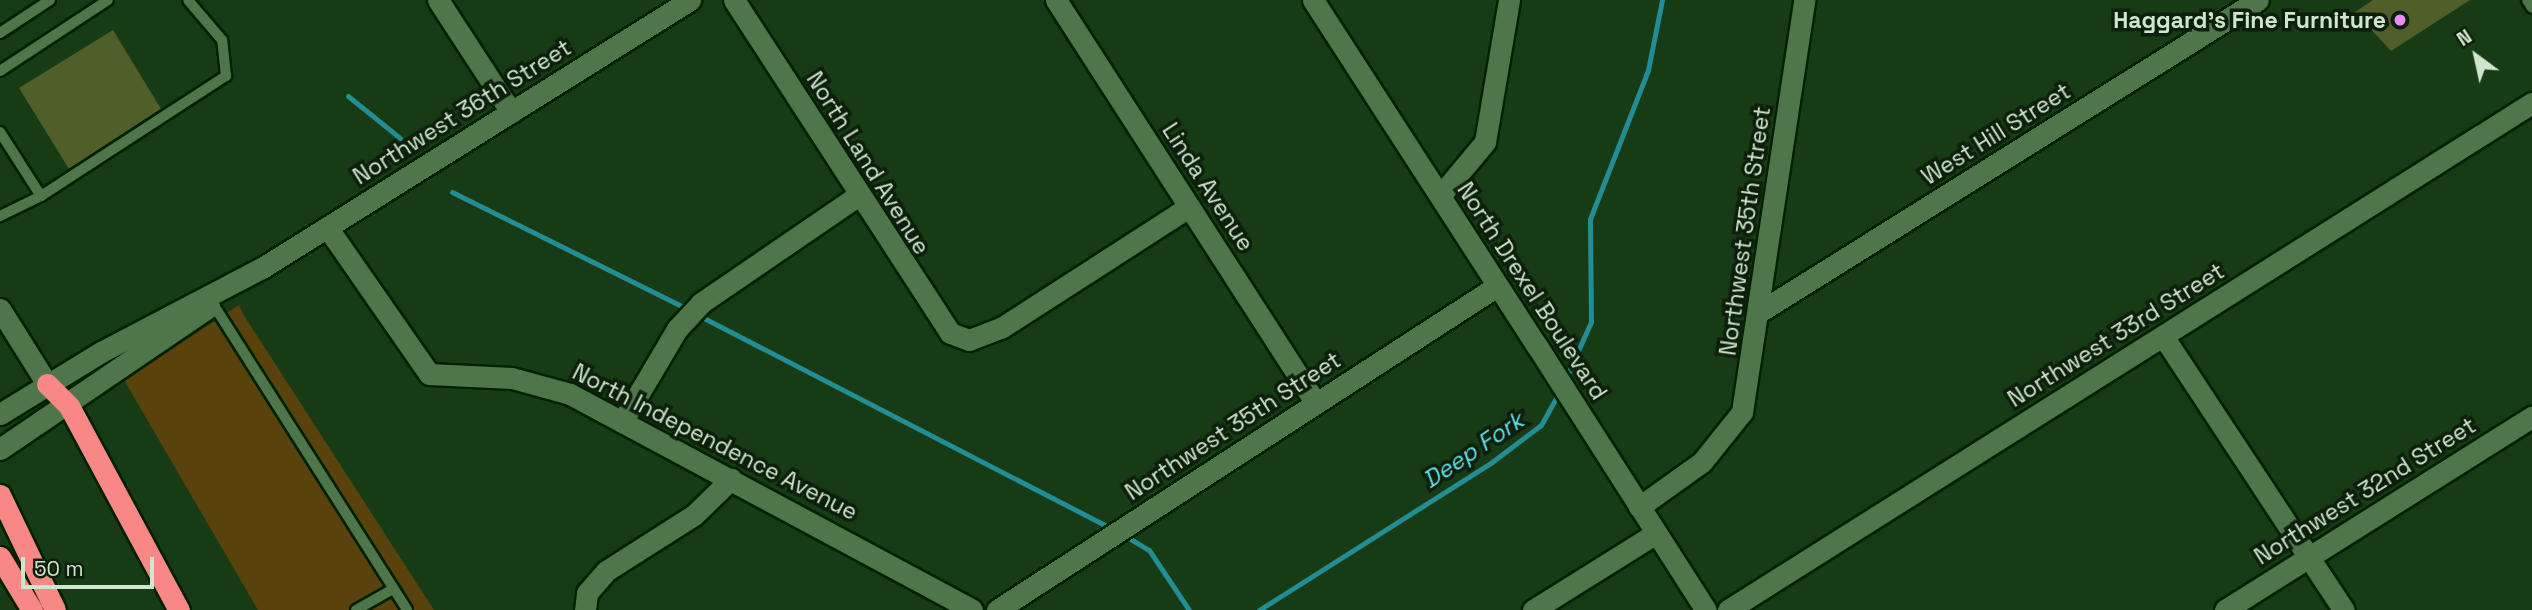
<!DOCTYPE html>
<html>
<head>
<meta charset="utf-8">
<style>
	body { margin:0 }
	#map { position:relative; width:2532px; height:610px; overflow:hidden; background:#173b14; font-family:"Space Grotesk",sans-serif }
	div>[style] { position:absolute }
	[style*='--x'] { left:calc(var(--x)*1px); top:calc(var(--y)*1px); width:calc(var(--w)*1px); rotate:calc(var(--a)*1deg) }
	.green>* { inset:0; background:#5a420c }
	.stream>* { height:5px; margin:-2.5px; padding:0 2.5px; transform-origin:2.5px; border-radius:2.5px; background:#228d94 }
	.building>* { inset:0; background:#505e2a }
	.roads { filter:drop-shadow(2px 0 #002100) drop-shadow(-2px 0 #002100) drop-shadow(0 2px #002100) drop-shadow(0 -2px #002100) }
	.lane>* { height:10px; margin:-5px; padding:0 5px; transform-origin:5px; border-radius:5px; background:#4f754b }
	.street>* { height:21px; margin:-10.5px; padding:0 10.5px; transform-origin:10.5px; border-radius:10.5px; background:#4f754b }
	.secondary>* { height:21px; margin:-10.5px; padding:0 10.5px; transform-origin:10.5px; border-radius:10.5px; background:#4f754b }
	.highway>* { height:21px; margin:-10.5px; padding:0 10.5px; transform-origin:10.5px; border-radius:10.5px; background:#f88885 }
	.dots>* { width:19px; height:19px; translate:-50% -50%; box-sizing:border-box; border:4px solid #0e1e0d; border-radius:50% }
	span { translate:-50% -50%; white-space:nowrap; text-align:center; line-height:1.15; -webkit-text-stroke:7px #0e1e0d; paint-order:stroke }
	.poi-label { font-size:23px; color:#d0e5ce; font-weight:700 }
	.right { translate:-100% -50%; text-align:right }
	.street-label { font-size:23px; color:#d0e5ce }
	.water-label { font-size:24px; color:#5ee3ed; font-style:italic }
	.north { position:absolute; left:2441px; top:21px; width:70px; height:70px; -webkit-text-stroke:5px #0e1e0d; paint-order:stroke; rotate:327deg; font-size:19px; font-weight:700; line-height:28px; text-align:center; color:#d0e5ce }
	.north::after { content:''; display:block; margin:auto; width:24px; height:32px; background:#d0e5ce; clip-path:polygon(50% 0,100% 100%,50% 72%,0 100%) }
	.scale { position:absolute; left:21px; top:557px; width:133px; height:32px; box-sizing:border-box; border:4px solid #d0e5ce; border-top:0; padding-left:9px; font-size:21px; line-height:24px; white-space:nowrap; color:#d0e5ce; -webkit-text-stroke:5px #0e1e0d; paint-order:stroke }
</style>
</head>
<body>
<div id="map">
	<div class="green">
		<div style="clip-path:polygon(239px 305px,243px 314px,434px 610px,258px 610px,124px 380px)"></div>
	</div>
	<div class="stream">
		<div style="--x:348;--y:96;--w:67;--a:38.9"></div>
		<div style="--x:452;--y:192;--w:263;--a:26.4"></div>
		<div style="--x:696;--y:314;--w:466;--a:27.3"></div>
		<div style="--x:1565;--y:380;--w:64;--a:-65.9"></div>
		<div style="--x:1591;--y:322;--w:103;--a:-90.6"></div>
		<div style="--x:1590;--y:219;--w:160;--a:-68.7"></div>
		<div style="--x:1648;--y:70;--w:71;--a:-78.7"></div>
		<div style="--x:1122;--y:534;--w:31;--a:31"></div>
		<div style="--x:1149;--y:550;--w:72;--a:56.3"></div>
		<div style="--x:1259;--y:610;--w:276;--a:-32.4"></div>
		<div style="--x:1492;--y:462;--w:61;--a:-37.1"></div>
		<div style="--x:1541;--y:425;--w:38;--a:-61"></div>
	</div>
	<div class="building">
		<div style="clip-path:polygon(2373px 0,2470px 0,2391px 51px,2355px 12px)"></div>
		<div style="clip-path:polygon(113px 30px,161px 109px,69px 169px,19px 88px)"></div>
	</div>
	<div class="roads">
		<div class="lane">
			<div style="--x:2527;--y:0;--w:9;--a:58"></div>
			<div style="--x:0;--y:33;--w:60;--a:-33.4"></div>
			<div style="--x:0;--y:71;--w:129;--a:-33.3"></div>
			<div style="--x:0;--y:132;--w:76;--a:57.4"></div>
			<div style="--x:41;--y:196;--w:46;--a:154"></div>
			<div style="--x:41;--y:196;--w:221;--a:-33"></div>
			<div style="--x:226;--y:76;--w:36;--a:-96"></div>
			<div style="--x:222;--y:40;--w:52;--a:-130.4"></div>
			<div style="--x:213;--y:304;--w:362;--a:57.6"></div>
			<div style="--x:356;--y:610;--w:43;--a:-29.6"></div>
		</div>
		<div class="street">
			<div style="--x:438;--y:0;--w:134;--a:56.9"></div>
			<div style="--x:734;--y:0;--w:397;--a:57"></div>
			<div style="--x:950;--y:333;--w:20;--a:20"></div>
			<div style="--x:969;--y:340;--w:34;--a:-21"></div>
			<div style="--x:1001;--y:328;--w:224;--a:-32.8"></div>
			<div style="--x:1056;--y:0;--w:480;--a:57.2"></div>
			<div style="--x:1313;--y:0;--w:412;--a:57.1"></div>
			<div style="--x:1440;--y:196;--w:70;--a:-50.2"></div>
			<div style="--x:1485;--y:142;--w:144;--a:-80.4"></div>
			<div style="--x:327;--y:227;--w:179;--a:55.2"></div>
			<div style="--x:429;--y:374;--w:83;--a:2.8"></div>
			<div style="--x:512;--y:378;--w:60;--a:15.4"></div>
			<div style="--x:570;--y:394;--w:456;--a:28.2"></div>
			<div style="--x:1761;--y:311;--w:586;--a:-32.04"></div>
			<div style="--x:2163;--y:336;--w:328;--a:56.6"></div>
			<div style="--x:622;--y:422;--w:108;--a:-59.4"></div>
			<div style="--x:677;--y:329;--w:35;--a:-47"></div>
			<div style="--x:701;--y:303;--w:189;--a:-34.4"></div>
			<div style="--x:1639;--y:507;--w:77;--a:-35.5"></div>
			<div style="--x:1702;--y:462;--w:64;--a:-51.3"></div>
			<div style="--x:1742;--y:412;--w:417;--a:-81.4"></div>
			<div style="--x:585;--y:610;--w:17;--a:-83"></div>
			<div style="--x:587;--y:593;--w:29;--a:-49"></div>
			<div style="--x:606;--y:571;--w:104;--a:-32.5"></div>
			<div style="--x:694;--y:515;--w:52;--a:-44.2"></div>
			<div style="--x:997;--y:610;--w:596;--a:-32.94"></div>
			<div style="--x:1533;--y:610;--w:145;--a:-32"></div>
			<div style="--x:1728;--y:610;--w:951;--a:-32.24"></div>
			<div style="--x:2225;--y:610;--w:363;--a:-32.2"></div>
		</div>
		<div class="secondary">
			<div style="--x:0;--y:309;--w:89;--a:57.9"></div>
			<div style="--x:1537;--y:346;--w:313;--a:57.4"></div>
			<div style="--x:0;--y:414;--w:119;--a:-31.5"></div>
			<div style="--x:101;--y:352;--w:182;--a:-27.6"></div>
			<div style="--x:262;--y:268;--w:505;--a:-32.05"></div>
			<div style="--x:0;--y:449;--w:253;--a:-34.2"></div>
		</div>
		<div class="highway">
			<div style="--x:47;--y:384;--w:31;--a:45"></div>
			<div style="--x:69;--y:406;--w:232;--a:61.7"></div>
			<div style="--x:0;--y:495;--w:127;--a:64.4"></div>
			<div style="--x:0;--y:557;--w:62;--a:58.9"></div>
		</div>
	</div>
	<div class="dots">
		<div style="left:2400px;top:20px;background:#ec8cfa"></div>
	</div>
	<div class="poi-label">
		<span class="right" style="left:2386px;top:20px">Haggard's Fine Furniture</span>
	</div>
	<div class="street-label">
		<span style="left:462px;top:112px;rotate:-32deg">Northwest 36th Street</span>
		<span style="left:1996px;top:134px;rotate:-32deg">West Hill Street</span>
		<span style="left:868px;top:163px;rotate:58deg">North Land Avenue</span>
		<span style="left:1208px;top:187px;rotate:57deg">Linda Avenue</span>
		<span style="left:1745px;top:231px;rotate:-82deg">Northwest 35th Street</span>
		<span style="left:1532px;top:291px;rotate:57deg">North Drexel Boulevard</span>
		<span style="left:2116px;top:335px;rotate:-32deg">Northwest 33rd Street</span>
		<span style="left:1233px;top:426px;rotate:-33deg">Northwest 35th Street</span>
		<span style="left:715px;top:442px;rotate:27deg">North Independence Avenue</span>
		<span style="left:2365px;top:491px;rotate:-32deg">Northwest 32nd Street</span>
	</div>
	<div class="water-label">
		<span style="left:1473px;top:450px;rotate:-34deg">Deep Fork</span>
	</div>
	<div class="north">N</div>
	<div class="scale">50 m</div>
</div>
</body>
</html>
